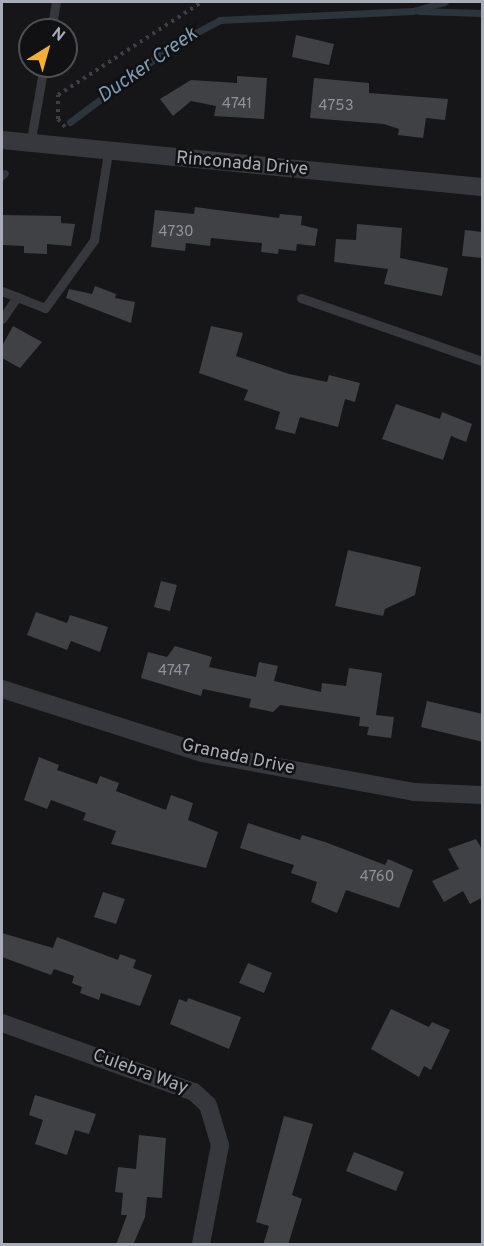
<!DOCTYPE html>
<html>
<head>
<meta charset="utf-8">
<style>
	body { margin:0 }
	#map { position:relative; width:484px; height:1246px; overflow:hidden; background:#161618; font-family:Overpass,sans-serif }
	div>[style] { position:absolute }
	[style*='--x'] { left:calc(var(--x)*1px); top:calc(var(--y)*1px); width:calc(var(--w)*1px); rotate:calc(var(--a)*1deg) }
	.stream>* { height:7px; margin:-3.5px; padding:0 3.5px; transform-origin:3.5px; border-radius:3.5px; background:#2c353c }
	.building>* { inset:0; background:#404145 }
	.path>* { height:4px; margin-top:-2px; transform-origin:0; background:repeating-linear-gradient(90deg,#3d3f44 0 3px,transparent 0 7.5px) }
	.lane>* { height:9px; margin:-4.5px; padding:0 4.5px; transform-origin:4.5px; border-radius:4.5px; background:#37383d }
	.street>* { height:18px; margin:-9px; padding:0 9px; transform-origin:9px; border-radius:9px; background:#37383d }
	span { translate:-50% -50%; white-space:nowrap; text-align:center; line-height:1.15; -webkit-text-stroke:5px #111113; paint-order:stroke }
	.number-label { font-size:15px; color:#8e929b }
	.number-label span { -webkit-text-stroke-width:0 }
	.street-label { font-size:18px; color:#a8adb8 }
	.water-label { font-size:20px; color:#7f9bb3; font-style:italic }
	.frame { position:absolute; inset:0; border:3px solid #a8adb8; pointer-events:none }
	.north { position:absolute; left:18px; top:18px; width:60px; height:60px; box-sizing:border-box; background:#111113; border:2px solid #4d4f55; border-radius:50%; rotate:37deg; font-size:16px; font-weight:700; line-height:24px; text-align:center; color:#a8adb8 }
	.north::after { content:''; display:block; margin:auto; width:21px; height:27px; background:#f2b134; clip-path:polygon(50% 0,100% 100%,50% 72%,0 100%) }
</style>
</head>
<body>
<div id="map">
	<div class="stream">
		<div style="--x:419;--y:11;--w:63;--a:1.8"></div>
		<div style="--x:70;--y:122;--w:129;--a:-36.8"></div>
		<div style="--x:173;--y:45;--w:53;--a:-28"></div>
		<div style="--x:220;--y:20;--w:193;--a:-2.7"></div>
		<div style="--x:413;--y:11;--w:33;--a:-16"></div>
		<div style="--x:2;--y:176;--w:4;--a:-45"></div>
	</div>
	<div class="building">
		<div style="clip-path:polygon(296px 35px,334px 44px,329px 65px,292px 57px)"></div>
		<div style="clip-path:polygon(237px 76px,267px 78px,264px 119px,214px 116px,216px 106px,191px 101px,173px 116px,160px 99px,191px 80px,237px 83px)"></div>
		<div style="clip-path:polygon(314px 78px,369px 83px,369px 93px,448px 99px,445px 120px,426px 118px,423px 138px,398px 135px,399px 129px,384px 124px,310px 118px)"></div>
		<div style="clip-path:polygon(195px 207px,279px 218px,280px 214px,302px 216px,301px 225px,318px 229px,315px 246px,297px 244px,296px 251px,279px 249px,278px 254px,261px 252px,262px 243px,211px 238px,210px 246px,186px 243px,185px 251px,151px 247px,155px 210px,194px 214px)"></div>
		<div style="clip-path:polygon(2px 215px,61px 216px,61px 223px,75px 224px,71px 246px,47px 244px,47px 254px,24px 253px,24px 246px,2px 245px)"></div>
		<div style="clip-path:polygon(357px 224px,402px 228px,400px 258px,448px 268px,442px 296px,384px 284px,388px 269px,334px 262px,336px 239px,356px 240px)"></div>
		<div style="clip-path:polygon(465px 230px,483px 232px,483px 258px,462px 256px)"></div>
		<div style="clip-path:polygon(95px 286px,116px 294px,115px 298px,135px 302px,131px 323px,66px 298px,69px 289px,92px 294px)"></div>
		<div style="clip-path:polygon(13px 326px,42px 342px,20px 368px,2px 358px,2px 346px)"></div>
		<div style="clip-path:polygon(211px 326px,243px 333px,236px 356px,289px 374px,327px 382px,329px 375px,360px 383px,355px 402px,345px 399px,338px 427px,300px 417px,295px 434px,275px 429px,280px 412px,244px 400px,248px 390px,199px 373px)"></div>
		<div style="clip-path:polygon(396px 404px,440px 419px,442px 412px,472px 424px,466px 442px,451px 436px,443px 460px,382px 439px)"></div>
		<div style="clip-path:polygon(348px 550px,421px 567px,415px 595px,385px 609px,383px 616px,335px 606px)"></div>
		<div style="clip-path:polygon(161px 581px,177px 585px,170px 611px,154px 607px)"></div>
		<div style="clip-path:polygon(36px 612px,67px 623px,70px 615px,108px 627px,100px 652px,71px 641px,67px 650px,27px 635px)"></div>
		<div style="clip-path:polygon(175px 646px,212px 657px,209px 667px,256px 677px,259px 662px,278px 666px,274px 681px,321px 692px,322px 683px,346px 686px,349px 668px,382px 673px,376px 715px,394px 717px,391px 738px,367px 735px,369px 727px,359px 726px,360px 717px,280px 705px,273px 712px,249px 707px,251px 699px,203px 689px,201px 696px,141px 678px,148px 652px,167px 657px)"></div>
		<div style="clip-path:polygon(427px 701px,483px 714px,483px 742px,421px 727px)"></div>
		<div style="clip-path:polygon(39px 757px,59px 765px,57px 770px,97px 784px,100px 776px,119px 783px,116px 791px,166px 810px,171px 795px,193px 803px,188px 820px,218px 832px,206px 868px,111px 844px,116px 831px,83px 820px,86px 813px,51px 800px,47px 809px,24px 800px)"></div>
		<div style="clip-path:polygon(248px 823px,300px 840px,302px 835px,325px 842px,385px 865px,388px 859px,413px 870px,399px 908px,346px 890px,337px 913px,311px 902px,317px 882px,291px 873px,294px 865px,240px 848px)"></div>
		<div style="clip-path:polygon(476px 839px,483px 851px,483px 897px,470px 904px,463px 891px,444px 902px,432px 881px,459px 869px,448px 849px)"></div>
		<div style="clip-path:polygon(103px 892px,125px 899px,116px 924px,94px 917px)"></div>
		<div style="clip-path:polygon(2px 933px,53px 948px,57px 937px,118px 960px,120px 954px,136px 960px,133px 968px,152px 975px,140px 1006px,101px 993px,99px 1000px,80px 993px,82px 987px,72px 983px,74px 976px,54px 969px,51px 975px,2px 957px)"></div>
		<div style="clip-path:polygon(248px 963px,272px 973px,264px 993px,239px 983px)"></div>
		<div style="clip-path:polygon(188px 998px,241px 1017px,229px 1049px,170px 1024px,179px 999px,187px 1002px)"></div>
		<div style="clip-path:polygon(391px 1009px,429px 1027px,432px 1022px,450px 1030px,431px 1070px,424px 1066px,419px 1077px,371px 1049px)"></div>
		<div style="clip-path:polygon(35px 1095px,96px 1114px,89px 1134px,75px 1130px,67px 1155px,35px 1144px,43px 1120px,29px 1115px)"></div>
		<div style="clip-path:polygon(284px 1116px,313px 1124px,292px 1195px,302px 1199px,288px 1245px,263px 1245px,269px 1226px,256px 1222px)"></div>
		<div style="clip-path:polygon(139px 1135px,166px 1138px,162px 1198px,147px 1197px,145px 1217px,133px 1245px,116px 1245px,127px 1215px,121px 1215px,123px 1193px,115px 1192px,118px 1167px,136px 1169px)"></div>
		<div style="clip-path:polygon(354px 1152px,404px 1172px,396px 1191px,346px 1171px)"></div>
	</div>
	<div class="path">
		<div style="--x:65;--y:127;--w:11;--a:-131"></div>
		<div style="--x:58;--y:119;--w:24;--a:-90"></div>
		<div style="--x:58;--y:95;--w:171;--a:-32.9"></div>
	</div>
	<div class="lane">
		<div style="--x:51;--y:30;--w:28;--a:-80"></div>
		<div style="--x:30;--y:145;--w:80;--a:-80"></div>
		<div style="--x:2;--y:291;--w:46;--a:21.6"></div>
		<div style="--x:45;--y:308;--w:84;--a:-54.2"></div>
		<div style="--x:94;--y:240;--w:88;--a:-80.9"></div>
		<div style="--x:301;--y:298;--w:192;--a:19.2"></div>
		<div style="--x:2;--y:319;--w:27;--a:-56"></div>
	</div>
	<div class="street">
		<div style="--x:2;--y:140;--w:482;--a:5.6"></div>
		<div style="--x:2;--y:689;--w:210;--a:17.7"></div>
		<div style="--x:202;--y:753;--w:216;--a:10.4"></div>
		<div style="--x:414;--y:792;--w:68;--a:2.5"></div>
		<div style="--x:2;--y:1023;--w:204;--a:19.8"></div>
		<div style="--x:194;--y:1092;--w:19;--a:43"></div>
		<div style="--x:208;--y:1105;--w:42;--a:73.3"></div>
		<div style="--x:220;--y:1145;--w:101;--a:100.9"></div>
	</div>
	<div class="number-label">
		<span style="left:237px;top:105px">4741</span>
		<span style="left:336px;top:107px">4753</span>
		<span style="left:176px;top:233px">4730</span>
		<span style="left:174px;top:672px">4747</span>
		<span style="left:377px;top:878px">4760</span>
	</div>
	<div class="street-label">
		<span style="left:242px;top:165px;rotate:5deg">Rinconada Drive</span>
		<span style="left:238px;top:758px;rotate:12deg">Granada Drive</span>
		<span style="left:140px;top:1073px;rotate:20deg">Culebra Way</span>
	</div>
	<div class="water-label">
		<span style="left:148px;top:66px;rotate:-35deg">Ducker Creek</span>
	</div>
	<div class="frame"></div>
	<div class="north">N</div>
</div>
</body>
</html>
